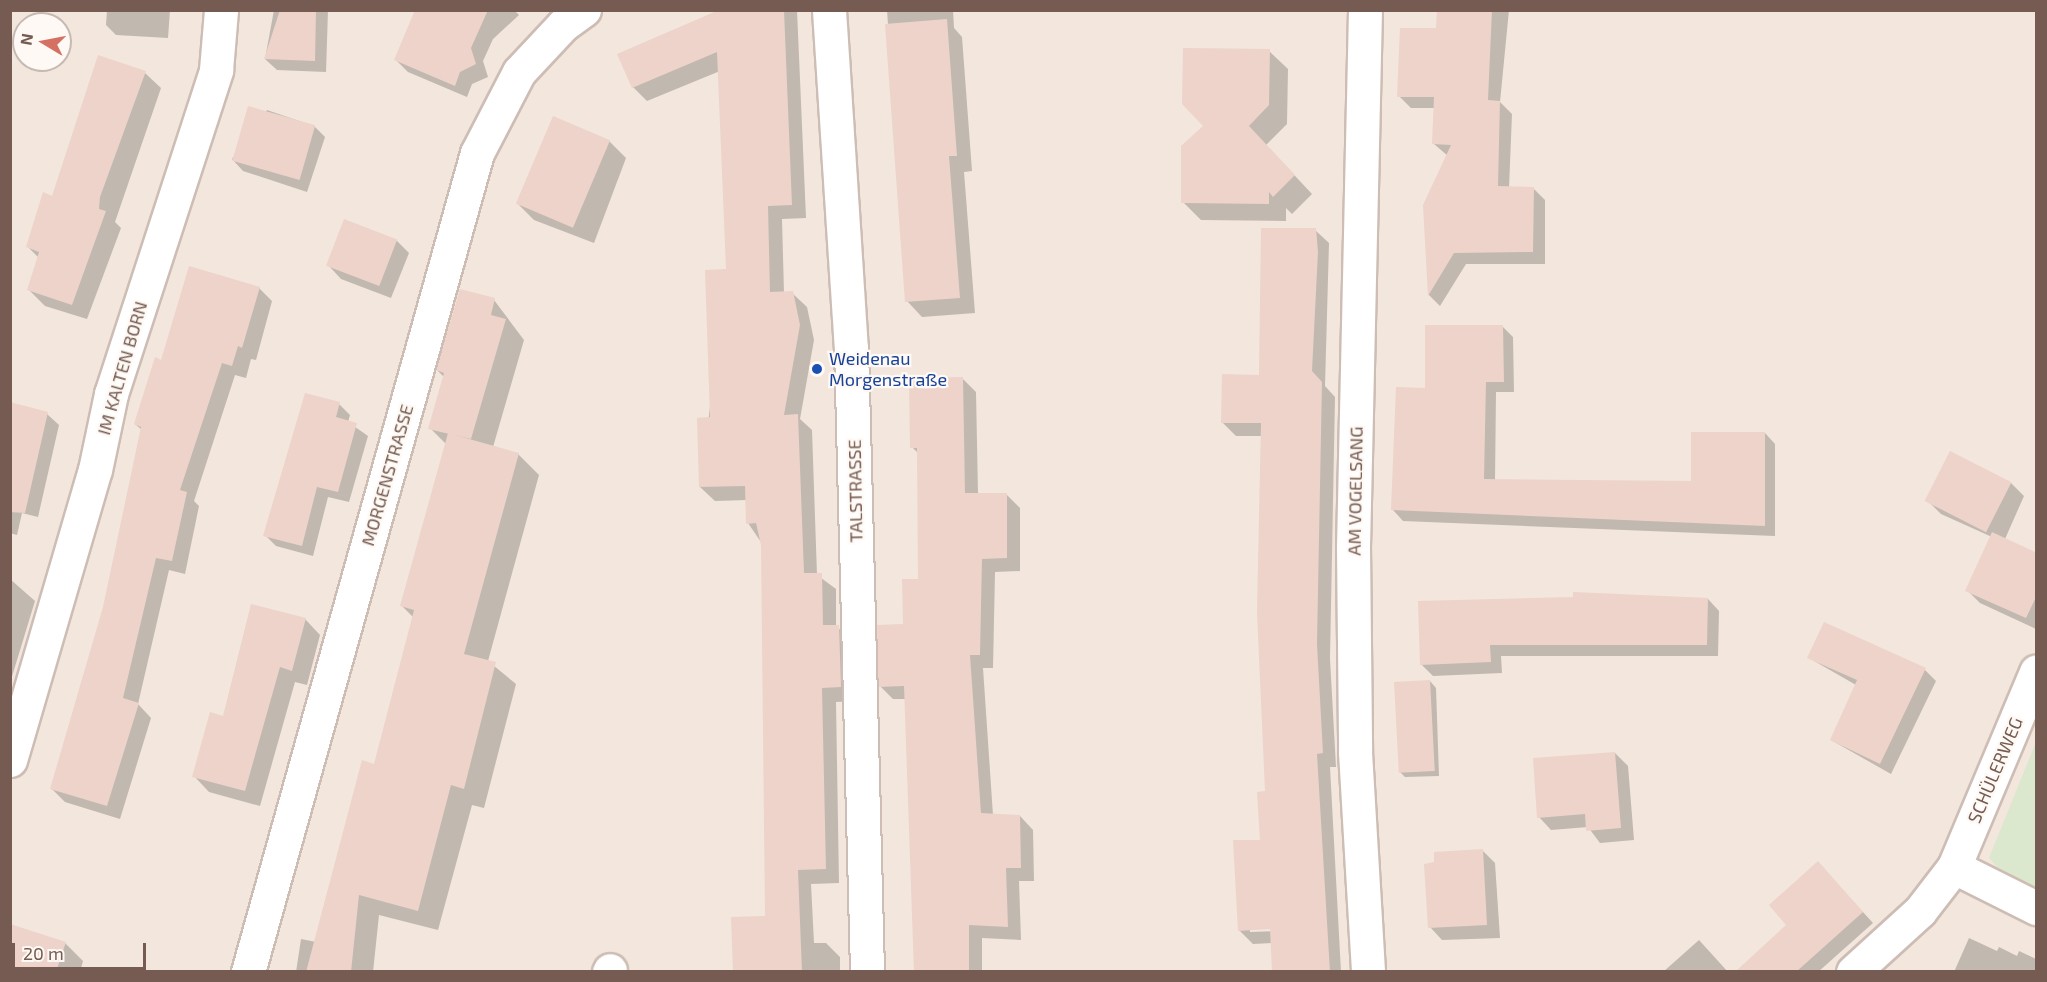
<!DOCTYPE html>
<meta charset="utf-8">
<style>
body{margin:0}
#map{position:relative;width:2047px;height:982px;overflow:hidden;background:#fbf5ee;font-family:"Exo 2",sans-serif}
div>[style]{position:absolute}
.residential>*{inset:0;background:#f2e6dd}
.green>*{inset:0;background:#dbe8cd}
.shadow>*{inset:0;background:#0003}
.building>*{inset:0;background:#edd3c9;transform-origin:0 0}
.roads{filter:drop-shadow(2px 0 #cdbdb4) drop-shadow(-2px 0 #cdbdb4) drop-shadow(0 2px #cdbdb4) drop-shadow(0 -2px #cdbdb4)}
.minor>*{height:33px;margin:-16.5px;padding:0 16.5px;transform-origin:16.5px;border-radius:16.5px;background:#fff}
.dots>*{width:16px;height:16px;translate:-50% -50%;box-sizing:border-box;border:3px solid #fef9f4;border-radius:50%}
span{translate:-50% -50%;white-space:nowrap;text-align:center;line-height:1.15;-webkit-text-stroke:4.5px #fef9f4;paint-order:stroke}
.transit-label{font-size:18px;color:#164399}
.left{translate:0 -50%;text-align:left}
.street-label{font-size:18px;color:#755b52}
.frame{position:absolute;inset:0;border:12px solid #755b52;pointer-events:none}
.north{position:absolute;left:12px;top:12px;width:60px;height:60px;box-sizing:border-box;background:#fef9f4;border:2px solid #c7bab3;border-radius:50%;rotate:280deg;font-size:16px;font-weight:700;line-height:24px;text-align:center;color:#755b52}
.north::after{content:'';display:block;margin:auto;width:21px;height:27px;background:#d57163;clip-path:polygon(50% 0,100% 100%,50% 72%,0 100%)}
.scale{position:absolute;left:12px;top:943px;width:134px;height:27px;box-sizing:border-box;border:3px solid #755b52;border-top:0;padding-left:8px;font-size:18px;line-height:21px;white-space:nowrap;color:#755b52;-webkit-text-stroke:4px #fef9f4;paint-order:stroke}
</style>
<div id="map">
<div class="residential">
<div style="clip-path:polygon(evenodd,11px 11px,2036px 11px,2036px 971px,11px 971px,11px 11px,24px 24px,60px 24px,60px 60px,24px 60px,24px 24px)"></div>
</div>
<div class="green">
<div style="clip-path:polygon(2036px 742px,2036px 888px,2002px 872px,1989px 858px)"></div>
</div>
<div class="shadow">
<div style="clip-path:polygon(107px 10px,170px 10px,168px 38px,116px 35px,106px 25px)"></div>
<div style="clip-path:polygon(274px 10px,328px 10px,326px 72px,277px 70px,265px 59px)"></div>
<div style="clip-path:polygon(450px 10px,514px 10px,519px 15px,493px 39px,483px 61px,488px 77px,472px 84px,467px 97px,408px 72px,396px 60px)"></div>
<div style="clip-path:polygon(718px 10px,797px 10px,806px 218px,782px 219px,784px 293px,792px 293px,807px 307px,814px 340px,800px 419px,812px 430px,817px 575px,836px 589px,836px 626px,853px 641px,855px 701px,836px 702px,839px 883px,811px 884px,814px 943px,826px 943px,840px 957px,840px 972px,734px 972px,766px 917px,763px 545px,748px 523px,747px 500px,715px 501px,700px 487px,727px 271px,720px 71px,647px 101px,633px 87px)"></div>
<div style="clip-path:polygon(887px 10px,953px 10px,954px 28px,962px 37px,972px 171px,964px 172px,975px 313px,922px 317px,907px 301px)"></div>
<div style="clip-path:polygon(1438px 10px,1509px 10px,1500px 102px,1512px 114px,1509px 188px,1533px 188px,1545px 200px,1545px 264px,1466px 264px,1440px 306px,1429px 295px,1425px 205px,1448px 156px,1434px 144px,1435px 108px,1411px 108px,1399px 96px,1438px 29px)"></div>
<div style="clip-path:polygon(1269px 51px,1288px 69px,1287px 124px,1266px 145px,1312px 194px,1292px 214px,1286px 208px,1286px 221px,1201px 220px,1183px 202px,1205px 126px)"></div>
<div style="clip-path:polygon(145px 73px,161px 88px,115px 222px,121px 228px,87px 319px,45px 306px,29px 290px,39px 258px,28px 247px,53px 197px)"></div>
<div style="clip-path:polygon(267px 110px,314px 126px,325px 137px,307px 192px,243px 171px,232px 159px)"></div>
<div style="clip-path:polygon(609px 141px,626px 158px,594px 243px,534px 220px,517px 203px)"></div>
<div style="clip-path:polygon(evenodd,1315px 230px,1329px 243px,1325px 386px,1335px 397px,1330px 659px,1336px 767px,1330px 767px,1341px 972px,1273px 972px,1272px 943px,1253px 944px,1239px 930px,1261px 841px,1267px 792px,1262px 436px,1236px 436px,1222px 422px,1260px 376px,1315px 230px,1277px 928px,1277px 931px,1250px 932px,1250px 929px,1277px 928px)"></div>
<div style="clip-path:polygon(396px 240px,409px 253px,391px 298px,341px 279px,329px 266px)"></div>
<div style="clip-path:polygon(259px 288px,272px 301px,256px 360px,251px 359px,246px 378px,235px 375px,194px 501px,199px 506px,185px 574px,169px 570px,138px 704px,151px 718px,120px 819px,65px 802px,51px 788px,105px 607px,142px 430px,135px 424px,162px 361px)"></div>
<div style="clip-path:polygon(494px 300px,524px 340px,493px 447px,518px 454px,539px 475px,488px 661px,516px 684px,484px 808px,472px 805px,438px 930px,379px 915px,373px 972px,296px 972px,301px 939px,316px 942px,375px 765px,414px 618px,402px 606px,446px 444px,430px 428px,444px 377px,437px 370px)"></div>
<div style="clip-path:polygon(1503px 327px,1513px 337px,1514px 392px,1496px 392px,1495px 481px,1692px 483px,1765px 433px,1775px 444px,1775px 536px,1403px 521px,1393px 510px,1427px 390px)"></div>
<div style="clip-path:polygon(962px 378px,976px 392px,978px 494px,1006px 494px,1020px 508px,1020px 571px,995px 572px,993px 668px,983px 668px,993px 815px,1020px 816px,1033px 830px,1034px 881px,1019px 881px,1021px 940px,982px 938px,982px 972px,916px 972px,906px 699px,893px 699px,880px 686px,920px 581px,919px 454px,912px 447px)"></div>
<div style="clip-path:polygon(10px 403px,47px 414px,59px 425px,38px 517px,22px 513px,17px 535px,10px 533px)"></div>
<div style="clip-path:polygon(339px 404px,350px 415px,348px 422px,368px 436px,349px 502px,328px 497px,313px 556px,276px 546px,265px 535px)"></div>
<div style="clip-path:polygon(2011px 483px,2024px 496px,2005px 539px,2036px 554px,2036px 629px,1980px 603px,1967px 590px,1992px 537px,1941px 514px,1928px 501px)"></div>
<div style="clip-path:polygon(10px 579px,35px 601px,10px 683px)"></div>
<div style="clip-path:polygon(1708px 599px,1719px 611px,1718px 656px,1501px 656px,1502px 673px,1433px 676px,1421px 664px,1420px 603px)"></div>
<div style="clip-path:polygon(305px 619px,320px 635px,307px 685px,295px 682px,260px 806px,209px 792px,194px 776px,224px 717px)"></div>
<div style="clip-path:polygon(1809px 658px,1925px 670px,1936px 681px,1891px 774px,1831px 740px,1856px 685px)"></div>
<div style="clip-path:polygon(1430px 681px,1436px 688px,1439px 776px,1405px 777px,1399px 771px)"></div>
<div style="clip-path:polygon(1615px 753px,1628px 766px,1634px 840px,1600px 843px,1588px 827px,1551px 830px,1539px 817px)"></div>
<div style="clip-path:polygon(1483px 851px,1495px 863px,1500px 938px,1442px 940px,1430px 927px,1436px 864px)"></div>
<div style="clip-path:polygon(1828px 874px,1873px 923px,1818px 972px,1779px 972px,1789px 925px)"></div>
<div style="clip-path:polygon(1969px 938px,1997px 951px,1999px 947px,2017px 956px,2019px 951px,2036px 959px,2036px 972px,1954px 972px)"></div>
<div style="clip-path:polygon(1699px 940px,1728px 972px,1663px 972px)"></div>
<div style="clip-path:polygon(65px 943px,83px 961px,80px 972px,10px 972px)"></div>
</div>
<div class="building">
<div style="clip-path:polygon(280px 10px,316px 10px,315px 61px,264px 59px)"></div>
<div style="clip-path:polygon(415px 10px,488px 10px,471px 48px,476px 64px,460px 72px,455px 86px,394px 60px)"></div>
<div style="clip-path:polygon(719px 10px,784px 10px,792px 205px,768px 206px,770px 292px,793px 291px,800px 325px,784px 415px,798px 414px,804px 573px,822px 573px,823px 625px,839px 625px,841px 687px,822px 688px,826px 869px,798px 870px,802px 972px,733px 972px,731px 917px,765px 916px,761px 545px,756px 523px,746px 524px,745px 486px,699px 487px,697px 418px,710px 417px,705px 270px,726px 269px,717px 52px,632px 88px,617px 54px)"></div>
<div style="clip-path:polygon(1437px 10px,1492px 10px,1488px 100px,1500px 101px,1498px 186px,1534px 187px,1533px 252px,1454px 253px,1428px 296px,1423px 205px,1451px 145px,1432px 144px,1434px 97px,1397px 97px,1400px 28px,1436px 28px)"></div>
<div style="clip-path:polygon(947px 19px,957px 156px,949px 156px,960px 298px,905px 302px,885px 24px)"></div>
<div style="clip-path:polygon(1183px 48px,1270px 49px,1269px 105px,1249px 126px,1295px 175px,1273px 197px,1269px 192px,1269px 204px,1181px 203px,1181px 146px,1203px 126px,1182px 104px)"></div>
<div style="clip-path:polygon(98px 55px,146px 71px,100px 197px,99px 209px,106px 211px,72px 305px,27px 290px,39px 252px,26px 247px,43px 192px,52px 196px)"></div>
<div style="left:248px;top:106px;width:70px;height:57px;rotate:16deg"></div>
<div style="left:553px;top:116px;width:62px;height:95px;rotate:23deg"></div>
<div style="left:344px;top:219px;width:57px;height:50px;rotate:21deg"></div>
<div style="clip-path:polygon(1261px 228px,1316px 228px,1318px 252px,1312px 371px,1322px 382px,1317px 644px,1323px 753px,1317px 754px,1330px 972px,1272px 972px,1270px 929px,1238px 931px,1233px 840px,1260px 840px,1257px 792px,1265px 791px,1257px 612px,1261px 423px,1221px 423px,1222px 374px,1259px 375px)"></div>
<div style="clip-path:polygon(189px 266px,260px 287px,242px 348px,238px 346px,232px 366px,222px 363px,180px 490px,187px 492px,172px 561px,156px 558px,123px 698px,139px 703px,107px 806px,50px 789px,103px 607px,141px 427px,134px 424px,155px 357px,161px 360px)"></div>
<div style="clip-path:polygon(460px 289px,495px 298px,491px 315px,506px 319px,471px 439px,428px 429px,444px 373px,436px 370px)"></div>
<div style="clip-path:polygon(1425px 325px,1503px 325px,1504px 382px,1486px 382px,1484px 479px,1691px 481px,1691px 432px,1765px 432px,1765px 526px,1391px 510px,1396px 387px,1425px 388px)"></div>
<div style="clip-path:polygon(963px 377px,965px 493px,1007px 493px,1007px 558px,982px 559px,980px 655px,970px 655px,981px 813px,1020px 815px,1021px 868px,1006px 868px,1008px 927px,969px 925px,969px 972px,914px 972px,904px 686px,878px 687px,877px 625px,903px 624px,902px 579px,918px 579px,917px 448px,910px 448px,909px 378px)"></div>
<div style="clip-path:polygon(305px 393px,340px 402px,336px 417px,357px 423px,338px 492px,317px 487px,302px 546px,263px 536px)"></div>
<div style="clip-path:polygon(10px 402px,48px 412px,25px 513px,10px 512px)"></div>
<div style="clip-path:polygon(448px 433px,519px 453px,464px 654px,496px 662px,464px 789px,451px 785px,418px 911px,359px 895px,351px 972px,306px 972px,362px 760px,374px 764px,414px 610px,400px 606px)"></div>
<div style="left:1950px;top:451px;width:69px;height:56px;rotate:27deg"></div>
<div style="clip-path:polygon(1992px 532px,2037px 553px,2037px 595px,2026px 618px,1965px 591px)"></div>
<div style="clip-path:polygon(1573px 592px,1708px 598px,1707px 645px,1490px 645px,1491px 662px,1420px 665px,1418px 601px,1573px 597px)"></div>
<div style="clip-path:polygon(251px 604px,306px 618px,292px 671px,280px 667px,245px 791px,192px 777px,210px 712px,223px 716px)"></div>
<div style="clip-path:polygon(1824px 622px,1926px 668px,1880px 764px,1830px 740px,1857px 680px,1807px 658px)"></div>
<div style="left:1430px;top:680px;width:91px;height:36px;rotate:87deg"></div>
<div style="clip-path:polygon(1615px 752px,1621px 828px,1586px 831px,1585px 814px,1537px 818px,1533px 758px)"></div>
<div style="clip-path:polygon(1483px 849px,1487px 925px,1428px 928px,1424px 864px,1434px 862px,1434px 852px)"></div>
<div style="clip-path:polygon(1818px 861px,1863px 912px,1796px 972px,1735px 972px,1786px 925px,1769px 905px)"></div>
<div style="clip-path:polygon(10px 924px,66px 942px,56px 972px,10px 972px)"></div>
</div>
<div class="roads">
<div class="minor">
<div style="left:829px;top:10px;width:339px;rotate:86.3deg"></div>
<div style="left:851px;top:348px;width:624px;rotate:88.53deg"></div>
<div style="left:1365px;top:10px;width:537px;rotate:91.28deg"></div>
<div style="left:1353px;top:547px;width:205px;rotate:89.4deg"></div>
<div style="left:1355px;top:752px;width:220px;rotate:86.6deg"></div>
<div style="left:10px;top:760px;width:302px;rotate:-73.7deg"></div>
<div style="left:95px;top:470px;width:78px;rotate:-78.1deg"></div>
<div style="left:111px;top:394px;width:341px;rotate:-72deg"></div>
<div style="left:216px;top:70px;width:60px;rotate:-85.2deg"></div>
<div style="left:1954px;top:867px;width:92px;rotate:26.6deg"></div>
<div style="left:248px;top:972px;width:850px;rotate:-74.38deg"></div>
<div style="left:477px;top:153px;width:91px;rotate:-62.6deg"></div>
<div style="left:519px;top:72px;width:64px;rotate:-46.9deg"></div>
<div style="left:563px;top:25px;width:26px;rotate:-36deg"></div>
<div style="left:609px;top:972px;width:2px;rotate:-63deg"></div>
<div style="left:1853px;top:972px;width:91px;rotate:-42.3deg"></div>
<div style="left:1920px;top:911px;width:56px;rotate:-52.3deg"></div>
<div style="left:1954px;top:867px;width:212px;rotate:-67.2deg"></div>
</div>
</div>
<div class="dots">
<div style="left:817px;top:369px;background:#1a4fb4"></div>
</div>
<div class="transit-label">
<span class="left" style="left:829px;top:369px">Weidenau<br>Morgenstraße</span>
</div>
<div class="street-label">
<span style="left:122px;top:368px;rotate:-74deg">IM KALTEN BORN</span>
<span style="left:387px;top:475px;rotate:-74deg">MORGENSTRASSE</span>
<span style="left:855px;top:491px;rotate:-91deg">TALSTRASSE</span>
<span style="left:1355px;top:491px;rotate:-89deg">AM VOGELSANG</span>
<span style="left:1995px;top:770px;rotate:-67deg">SCHÜLERWEG</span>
</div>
<div class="frame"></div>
<div class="north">N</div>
<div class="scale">20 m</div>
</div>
